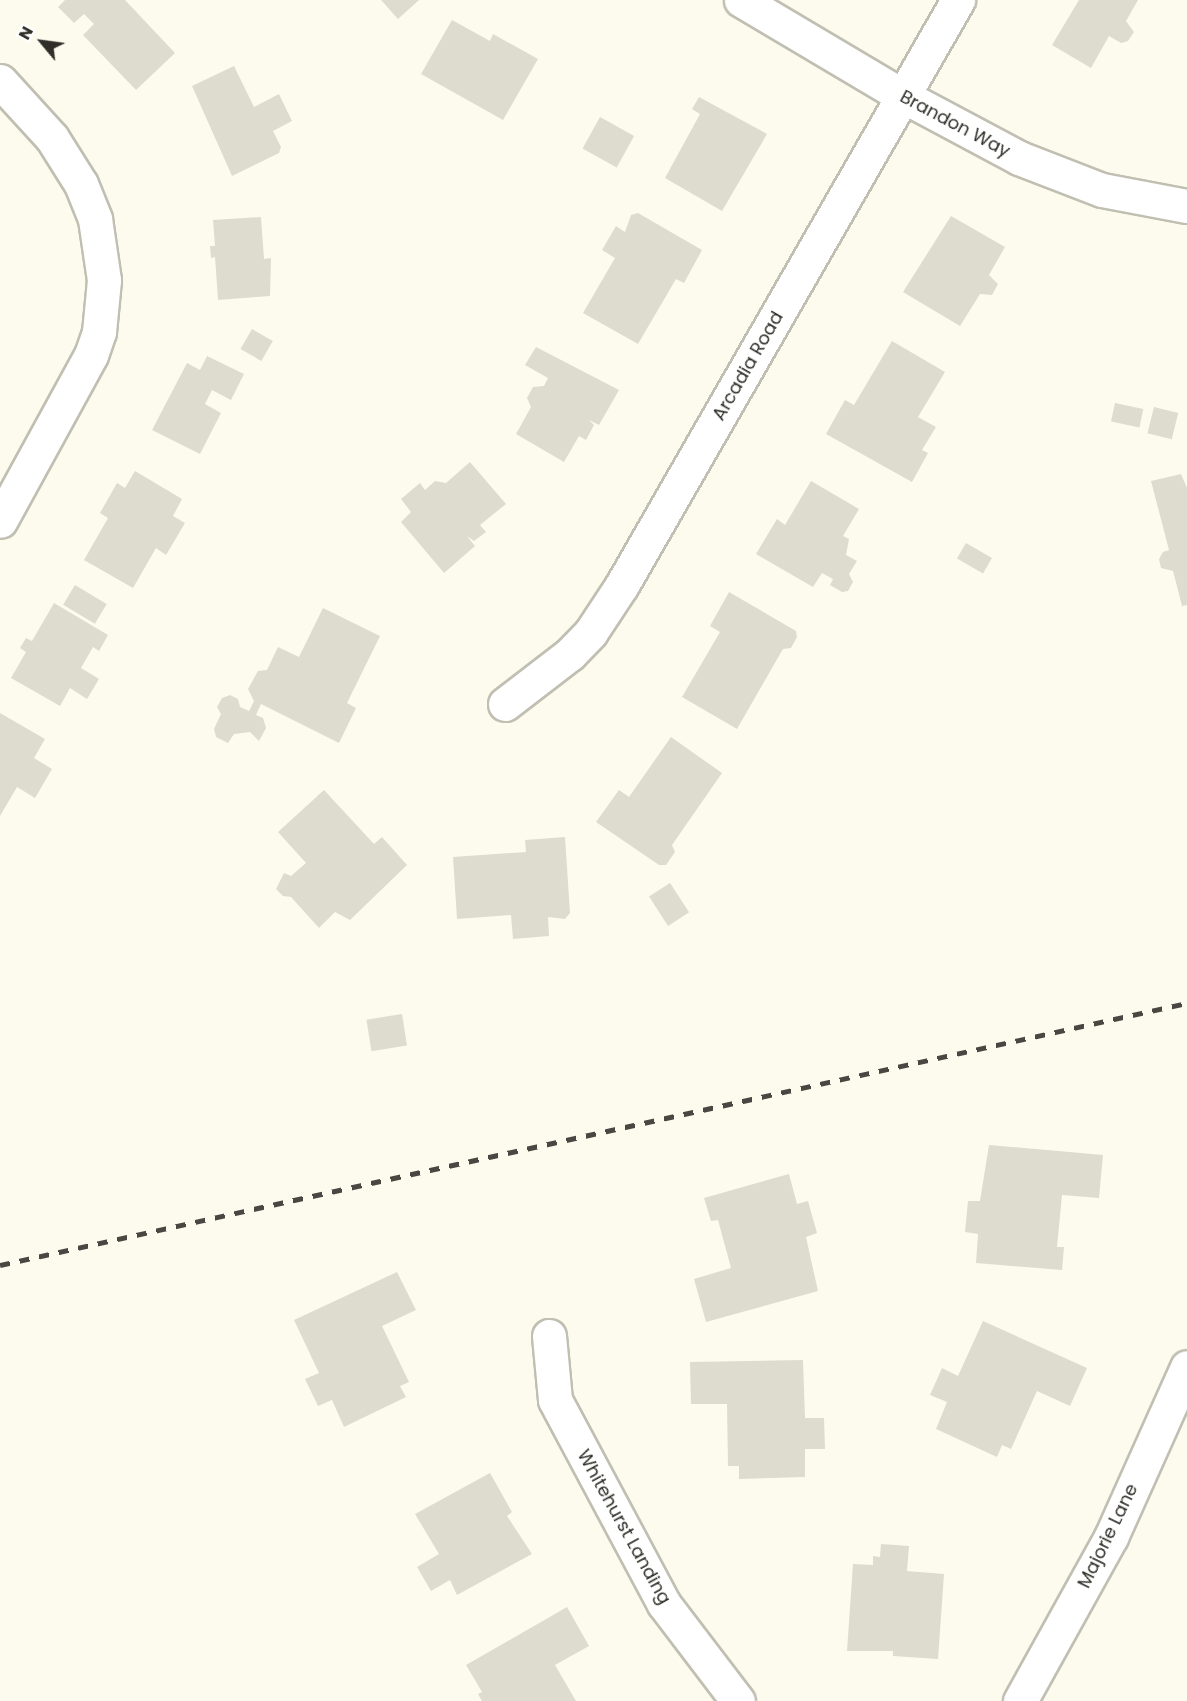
<!DOCTYPE html>
<style>
body{margin:0}
#map{position:relative;width:1187px;height:1701px;overflow:hidden;background:#fdfbee;font-family:Poppins,sans-serif}
div>[style]{position:absolute}
.building>*{inset:0;background:#dddccf;transform-origin:0 0}
.roads{filter:drop-shadow(2px 0 #c0bfb2) drop-shadow(-2px 0 #c0bfb2) drop-shadow(0 2px #c0bfb2) drop-shadow(0 -2px #c0bfb2)}
.minor>*{height:33px;margin:-16.5px;padding:0 16.5px;transform-origin:16.5px;border-radius:16.5px;background:#fff}
.rail>*{height:4.5px;margin-top:-2.25px;transform-origin:0;background:repeating-linear-gradient(90deg,#484741 0 10px,transparent 0 20px)}
span{translate:-50% -50%;white-space:nowrap;text-align:center;line-height:1.15;-webkit-text-stroke:4.5px #fff;paint-order:stroke}
.street-label{font-size:18px;color:#2f2e29}
.north{position:absolute;left:12px;top:12px;width:60px;height:60px;-webkit-text-stroke:4px #fff;paint-order:stroke;rotate:299deg;font-size:16px;font-weight:700;line-height:24px;text-align:center;color:#2f2e29}
.north::after{content:'';display:block;margin:auto;width:21px;height:27px;background:#2f2e29;clip-path:polygon(50% 0,100% 100%,50% 72%,0 100%)}
</style>
<div id="map">
<div class="building">
<div style="clip-path:polygon(65px 0,125px 0,175px 53px,136px 90px,83px 35px,94px 24px,84px 14px,74px 23px,58px 7px)"></div>
<div style="clip-path:polygon(381px 0,419px 0,398px 19px)"></div>
<div style="clip-path:polygon(1079px 0,1138px 0,1126px 21px,1134px 32px,1128px 41px,1121px 43px,1109px 36px,1091px 68px,1052px 45px)"></div>
<div style="clip-path:polygon(452px 20px,490px 41px,493px 34px,538px 59px,503px 120px,421px 74px)"></div>
<div style="clip-path:polygon(234px 66px,254px 107px,279px 94px,292px 121px,273px 131px,281px 147px,279px 153px,232px 176px,192px 86px)"></div>
<div style="clip-path:polygon(699px 97px,767px 134px,722px 211px,665px 178px,700px 114px,692px 109px)"></div>
<div style="left:600px;top:117px;width:39px;height:36px;rotate:29deg"></div>
<div style="clip-path:polygon(638px 213px,702px 250px,684px 283px,676px 279px,638px 344px,583px 313px,615px 258px,602px 250px,616px 226px,625px 232px,631px 215px)"></div>
<div style="clip-path:polygon(951px 216px,1005px 247px,989px 275px,998px 284px,992px 295px,980px 294px,960px 326px,903px 292px)"></div>
<div style="clip-path:polygon(261px 217px,264px 259px,271px 258px,270px 296px,218px 300px,215px 257px,211px 258px,210px 246px,215px 246px,213px 220px)"></div>
<div style="left:252px;top:329px;width:24px;height:23px;rotate:30deg"></div>
<div style="clip-path:polygon(892px 341px,945px 372px,918px 417px,936px 427px,922px 450px,928px 453px,912px 482px,826px 434px,845px 400px,854px 405px)"></div>
<div style="clip-path:polygon(536px 347px,619px 390px,599px 425px,589px 420px,594px 425px,586px 440px,579px 436px,564px 462px,516px 434px,531px 407px,527px 398px,533px 387px,544px 386px,548px 378px,525px 365px)"></div>
<div style="clip-path:polygon(207px 356px,244px 374px,231px 400px,212px 390px,205px 404px,221px 413px,200px 454px,152px 430px,187px 363px,200px 370px)"></div>
<div style="left:1115px;top:403px;width:29px;height:19px;rotate:12deg"></div>
<div style="left:1154px;top:407px;width:25px;height:27px;rotate:14deg"></div>
<div style="clip-path:polygon(470px 462px,506px 504px,480px 525px,486px 532px,474px 541px,467px 536px,475px 546px,444px 573px,401px 522px,411px 512px,401px 499px,420px 483px,425px 490px,435px 481px,446px 483px)"></div>
<div style="clip-path:polygon(135px 471px,182px 499px,173px 516px,185px 523px,166px 555px,156px 548px,133px 588px,84px 560px,108px 518px,100px 513px,117px 483px,125px 488px)"></div>
<div style="clip-path:polygon(1181px 474px,1187px 488px,1187px 605px,1182px 606px,1173px 571px,1161px 568px,1159px 559px,1163px 552px,1169px 550px,1151px 481px)"></div>
<div style="clip-path:polygon(811px 481px,859px 509px,843px 536px,849px 539px,846px 555px,857px 561px,849px 574px,853px 582px,848px 591px,842px 592px,830px 585px,833px 579px,822px 573px,813px 587px,756px 554px,777px 519px,785px 525px)"></div>
<div style="left:966px;top:543px;width:30px;height:18px;rotate:30deg"></div>
<div style="left:75px;top:585px;width:37px;height:23px;rotate:31deg"></div>
<div style="clip-path:polygon(729px 592px,796px 631px,797px 637px,791px 648px,783px 649px,737px 729px,682px 697px,720px 632px,710px 626px)"></div>
<div style="clip-path:polygon(54px 603px,108px 635px,99px 651px,93px 647px,81px 668px,99px 679px,87px 699px,70px 688px,60px 706px,11px 678px,26px 652px,20px 648px,26px 638px,32px 641px)"></div>
<div style="clip-path:polygon(323px 608px,380px 636px,347px 703px,356px 708px,339px 743px,261px 704px,256px 715px,263px 718px,266px 728px,259px 741px,250px 732px,234px 734px,228px 743px,216px 737px,214px 729px,221px 714px,217px 707px,222px 698px,230px 695px,238px 699px,240px 707px,249px 711px,254px 701px,248px 689px,258px 671px,267px 670px,278px 647px,299px 657px)"></div>
<div style="clip-path:polygon(0 713px,45px 739px,34px 758px,52px 769px,35px 798px,17px 787px,0 816px)"></div>
<div style="clip-path:polygon(671px 737px,722px 773px,672px 845px,675px 852px,666px 865px,659px 865px,596px 822px,619px 790px,629px 797px)"></div>
<div style="clip-path:polygon(324px 790px,374px 844px,382px 837px,407px 865px,350px 920px,335px 912px,319px 928px,291px 897px,283px 896px,276px 889px,284px 873px,291px 876px,306px 863px,278px 832px)"></div>
<div style="clip-path:polygon(565px 837px,570px 913px,565px 919px,548px 917px,549px 936px,513px 939px,511px 915px,457px 919px,453px 857px,526px 852px,525px 840px)"></div>
<div style="left:670px;top:883px;width:35px;height:25px;rotate:57deg"></div>
<div style="left:402px;top:1014px;width:32px;height:36px;rotate:81deg"></div>
<div style="clip-path:polygon(989px 1145px,1103px 1155px,1099px 1198px,1062px 1195px,1057px 1247px,1064px 1247px,1062px 1270px,976px 1263px,978px 1234px,965px 1232px,968px 1201px,980px 1201px)"></div>
<div style="clip-path:polygon(789px 1174px,797px 1204px,808px 1201px,817px 1233px,806px 1237px,818px 1291px,706px 1322px,694px 1279px,731px 1268px,718px 1220px,711px 1221px,704px 1198px)"></div>
<div style="clip-path:polygon(397px 1272px,416px 1310px,382px 1326px,409px 1382px,400px 1386px,406px 1397px,344px 1427px,332px 1400px,318px 1406px,305px 1379px,319px 1373px,294px 1320px)"></div>
<div style="clip-path:polygon(983px 1321px,1087px 1368px,1070px 1406px,1037px 1391px,1011px 1449px,1002px 1445px,997px 1457px,936px 1429px,947px 1402px,930px 1395px,942px 1368px,958px 1376px)"></div>
<div style="clip-path:polygon(803px 1360px,805px 1418px,824px 1418px,825px 1449px,805px 1449px,805px 1477px,739px 1479px,739px 1466px,728px 1466px,727px 1404px,691px 1404px,690px 1362px)"></div>
<div style="clip-path:polygon(490px 1473px,512px 1512px,507px 1516px,532px 1554px,457px 1595px,450px 1580px,431px 1591px,417px 1567px,439px 1554px,415px 1514px)"></div>
<div style="clip-path:polygon(881px 1544px,909px 1546px,907px 1571px,944px 1574px,938px 1659px,893px 1656px,893px 1651px,847px 1651px,853px 1564px,873px 1565px,873px 1556px,880px 1557px)"></div>
<div style="clip-path:polygon(567px 1607px,589px 1646px,555px 1665px,576px 1701px,482px 1701px,478px 1694px,482px 1692px,466px 1665px)"></div>
</div>
<div class="roads">
<div class="minor">
<div style="left:741px;top:0;width:188px;rotate:30.7deg"></div>
<div style="left:903px;top:96px;width:132px;rotate:28.1deg"></div>
<div style="left:1019px;top:158px;width:89px;rotate:21.1deg"></div>
<div style="left:1102px;top:190px;width:86px;rotate:10.7deg"></div>
<div style="left:0;top:81px;width:77px;rotate:47.6deg"></div>
<div style="left:52px;top:138px;width:54px;rotate:57.8deg"></div>
<div style="left:81px;top:184px;width:38px;rotate:68deg"></div>
<div style="left:95px;top:219px;width:62px;rotate:81.6deg"></div>
<div style="left:104px;top:280px;width:52px;rotate:95.5deg"></div>
<div style="left:99px;top:332px;width:24px;rotate:109deg"></div>
<div style="left:91px;top:355px;width:189px;rotate:118.7deg"></div>
<div style="left:505px;top:704px;width:82px;rotate:-37.6deg"></div>
<div style="left:570px;top:654px;width:30px;rotate:-46deg"></div>
<div style="left:591px;top:632px;width:56px;rotate:-56.6deg"></div>
<div style="left:622px;top:585px;width:675px;rotate:-60.13deg"></div>
<div style="left:549px;top:1336px;width:64px;rotate:84.6deg"></div>
<div style="left:555px;top:1400px;width:231px;rotate:61.9deg"></div>
<div style="left:664px;top:1604px;width:122px;rotate:52.7deg"></div>
<div style="left:1020px;top:1701px;width:188px;rotate:-61deg"></div>
<div style="left:1111px;top:1537px;width:186px;rotate:-65.9deg"></div>
</div>
</div>
<div class="rail">
<div style="left:0;top:1265px;width:1216px;rotate:-12.45deg"></div>
</div>
<div class="street-label">
<span style="left:955px;top:124px;rotate:28deg">Brandon Way</span>
<span style="left:748px;top:366px;rotate:-60deg">Arcadia Road</span>
<span style="left:624px;top:1527px;rotate:61deg">Whitehurst Landing</span>
<span style="left:1108px;top:1536px;rotate:-64deg">Majorie Lane</span>
</div>
<div class="north">N</div>
</div>
